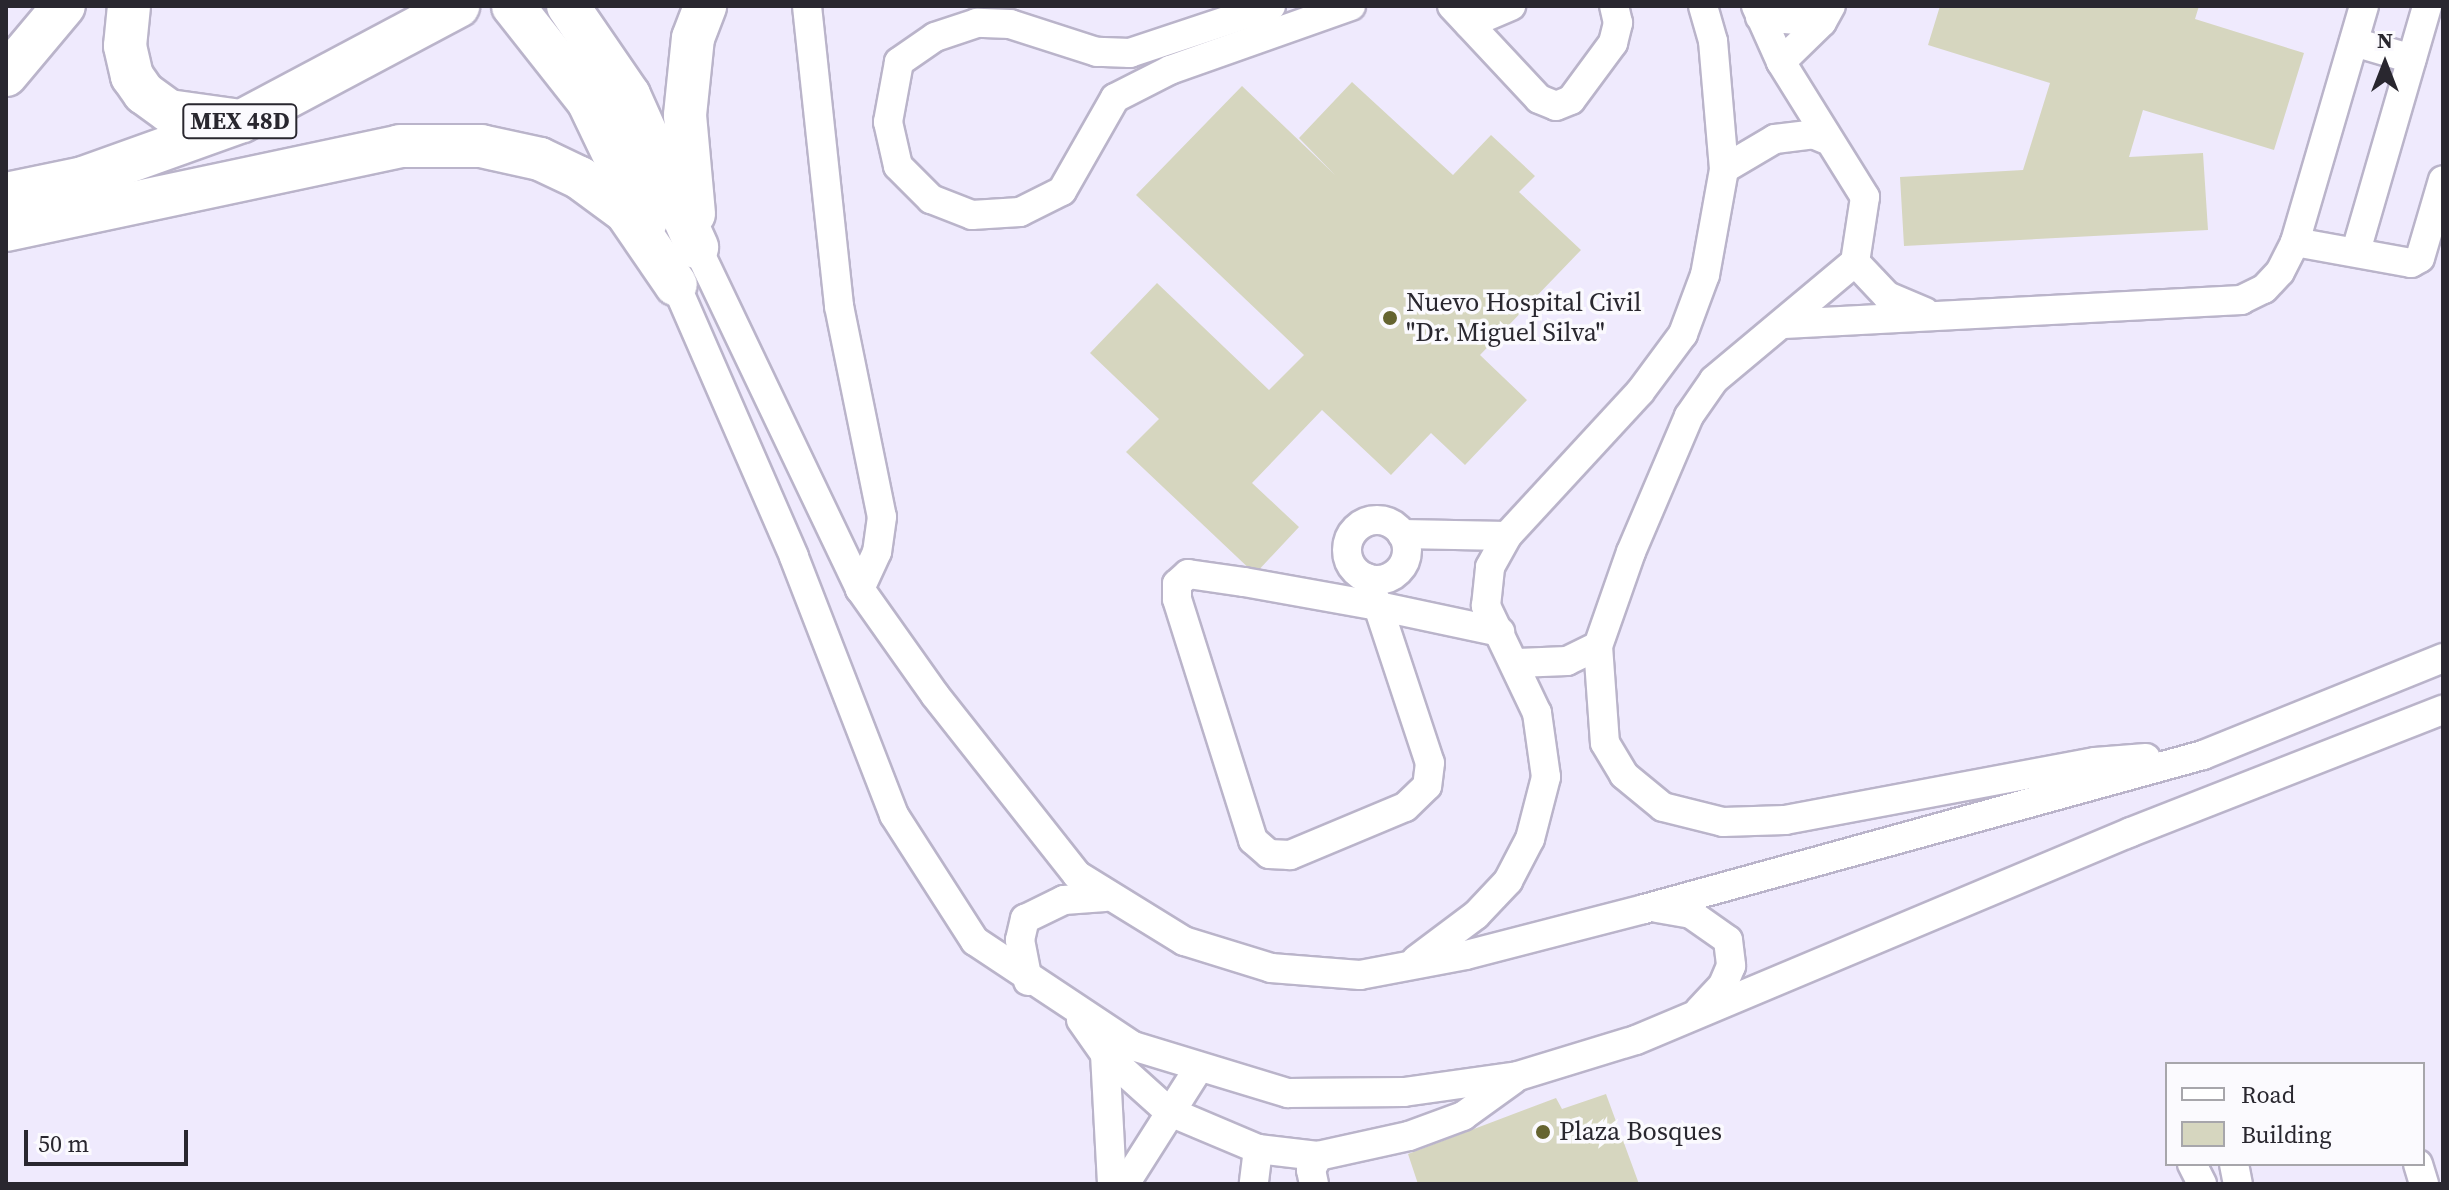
<!DOCTYPE html>
<style>
body{margin:0}
#map{position:relative;width:2449px;height:1190px;overflow:hidden;background:#efeafd;font-family:"Source Serif 4",serif}
div>[style]{position:absolute}
.building>*{inset:0;background:#d6d6bf}
.roads{filter:drop-shadow(2px 0 #bab4ca) drop-shadow(-2px 0 #bab4ca) drop-shadow(0 2px #bab4ca) drop-shadow(0 -2px #bab4ca)}
.minor>*{height:28px;margin:-14px;padding:0 14px;transform-origin:14px;border-radius:14px;background:#fff}
.minor>.ring{margin:-14px;padding:0;box-sizing:content-box;background:none;border:28px solid #fff;border-radius:50%}
.highway>*{height:42px;margin:-21px;padding:0 21px;transform-origin:21px;border-radius:21px;background:#fff}
.dots>*{width:22px;height:22px;translate:-50% -50%;box-sizing:border-box;border:4px solid #fbfafe;border-radius:50%}
span{translate:-50% -50%;white-space:nowrap;text-align:center;line-height:1.15;-webkit-text-stroke:7px #fbfafe;paint-order:stroke}
.shield-label span{padding:2px 6px;background:#fbfafe;border:2px solid;border-radius:6px;-webkit-text-stroke-width:0}
.shield-label{font-size:24px;color:#29272f;font-weight:700}
.poi-label{font-size:26px;color:#29272f}
.left{translate:0 -50%;text-align:left}
.frame{position:absolute;inset:0;border:8px solid #29272f;pointer-events:none}
.legend{position:absolute;left:2165px;top:1062px;width:260px;height:104px;box-sizing:border-box;background:#fbfafe;border:2px solid #a7a6ab;margin:0;padding:10px 14px;list-style:none;font-size:24px;color:#29272f}
.legend li{display:flex;align-items:center;gap:16px;height:40px}
.legend b{width:40px;border:2px solid #a7a6ab}
.north{position:absolute;left:2345px;top:24px;width:80px;height:80px;-webkit-text-stroke:6px #fbfafe;paint-order:stroke;rotate:0deg;font-size:22px;font-weight:700;line-height:32px;text-align:center;color:#29272f}
.north::after{content:'';display:block;margin:auto;width:28px;height:36px;background:#29272f;clip-path:polygon(50% 0,100% 100%,50% 72%,0 100%)}
.scale{position:absolute;left:24px;top:1130px;width:164px;height:36px;box-sizing:border-box;border:4px solid #29272f;border-top:0;padding-left:10px;font-size:24px;line-height:28px;white-space:nowrap;color:#29272f;-webkit-text-stroke:6px #fbfafe;paint-order:stroke}
</style>
<div id="map">
<div class="building">
<div style="clip-path:polygon(1940px 6px,2199px 6px,2195px 19px,2304px 53px,2274px 150px,2143px 110px,2129px 157px,2203px 153px,2208px 230px,1904px 246px,1900px 177px,2023px 170px,2050px 83px,1928px 45px)"></div>
<div style="clip-path:polygon(1352px 82px,1453px 175px,1491px 135px,1535px 176px,1519px 192px,1581px 250px,1480px 355px,1527px 400px,1465px 465px,1431px 433px,1391px 475px,1322px 410px,1252px 483px,1299px 527px,1255px 574px,1126px 452px,1159px 419px,1090px 353px,1157px 283px,1269px 390px,1304px 355px,1136px 195px,1242px 86px,1335px 175px,1299px 138px)"></div>
<div style="clip-path:polygon(1606px 1094px,1639px 1184px,1418px 1184px,1408px 1154px,1556px 1098px,1562px 1109px)"></div>
</div>
<div class="roads">
<div class="minor">
<div style="left:807px;top:6px;width:302px;rotate:83.9deg"></div>
<div style="left:839px;top:306px;width:215px;rotate:78.5deg"></div>
<div style="left:882px;top:517px;width:35px;rotate:98deg"></div>
<div style="left:877px;top:552px;width:41px;rotate:114.7deg"></div>
<div style="left:1271px;top:6px;width:149px;rotate:161.6deg"></div>
<div style="left:1130px;top:53px;width:33px;rotate:-178deg"></div>
<div style="left:1097px;top:52px;width:91px;rotate:-162.2deg"></div>
<div style="left:1010px;top:24px;width:33px;rotate:-178deg"></div>
<div style="left:977px;top:23px;width:44px;rotate:161.6deg"></div>
<div style="left:935px;top:37px;width:44px;rotate:145.2deg"></div>
<div style="left:899px;top:62px;width:61px;rotate:100.4deg"></div>
<div style="left:888px;top:122px;width:45px;rotate:77.2deg"></div>
<div style="left:898px;top:166px;width:47px;rotate:45deg"></div>
<div style="left:931px;top:199px;width:44px;rotate:21.3deg"></div>
<div style="left:972px;top:215px;width:48px;rotate:-3.6deg"></div>
<div style="left:1020px;top:212px;width:47px;rotate:-26.6deg"></div>
<div style="left:1062px;top:191px;width:107px;rotate:-60.3deg"></div>
<div style="left:1115px;top:98px;width:62px;rotate:-27deg"></div>
<div style="left:1170px;top:70px;width:192px;rotate:-19.5deg"></div>
<div style="left:1452px;top:6px;width:127px;rotate:46.9deg"></div>
<div style="left:1539px;top:99px;width:18px;rotate:22deg"></div>
<div style="left:1556px;top:106px;width:16px;rotate:-22deg"></div>
<div style="left:1571px;top:100px;width:71px;rotate:-53.6deg"></div>
<div style="left:1613px;top:43px;width:21px;rotate:-76deg"></div>
<div style="left:1618px;top:23px;width:17px;rotate:-103deg"></div>
<div style="left:1756px;top:6px;width:61px;rotate:65.9deg"></div>
<div style="left:1781px;top:62px;width:159px;rotate:58.1deg"></div>
<div style="left:1865px;top:197px;width:66px;rotate:98.7deg"></div>
<div style="left:1855px;top:262px;width:184px;rotate:140.1deg"></div>
<div style="left:1714px;top:380px;width:44px;rotate:124.8deg"></div>
<div style="left:1689px;top:416px;width:148px;rotate:113.1deg"></div>
<div style="left:1631px;top:552px;width:100px;rotate:109.3deg"></div>
<div style="left:1598px;top:646px;width:97px;rotate:85.9deg"></div>
<div style="left:1605px;top:743px;width:37px;rotate:59deg"></div>
<div style="left:1624px;top:775px;width:50px;rotate:39.4deg"></div>
<div style="left:1663px;top:807px;width:62px;rotate:14deg"></div>
<div style="left:1723px;top:822px;width:62px;rotate:-1.8deg"></div>
<div style="left:1785px;top:820px;width:315px;rotate:-10.6deg"></div>
<div style="left:2095px;top:762px;width:51px;rotate:-4.5deg"></div>
<div style="left:1760px;top:17px;width:62px;rotate:4.6deg"></div>
<div style="left:1469px;top:24px;width:46px;rotate:-23.2deg"></div>
<div style="left:2354px;top:42px;width:60px;rotate:16.3deg"></div>
<div style="left:1781px;top:62px;width:57px;rotate:-44.3deg"></div>
<div style="left:1822px;top:22px;width:18px;rotate:-61deg"></div>
<div style="left:1724px;top:169px;width:59px;rotate:-30.5deg"></div>
<div style="left:1775px;top:139px;width:38px;rotate:-7deg"></div>
<div style="left:1813px;top:134px;width:13px;rotate:23deg"></div>
<div style="left:2295px;top:242px;width:118px;rotate:10.3deg"></div>
<div style="left:2411px;top:263px;width:10px;rotate:-29deg"></div>
<div style="left:2420px;top:258px;width:81px;rotate:-73.6deg"></div>
<div style="left:697px;top:247px;width:379px;rotate:64.5deg"></div>
<div style="left:860px;top:589px;width:130px;rotate:54.7deg"></div>
<div style="left:935px;top:695px;width:229px;rotate:51.7deg"></div>
<div style="left:1077px;top:875px;width:126px;rotate:31.7deg"></div>
<div style="left:1184px;top:941px;width:91px;rotate:17.2deg"></div>
<div style="left:1271px;top:968px;width:89px;rotate:4.5deg"></div>
<div style="left:1360px;top:975px;width:108px;rotate:-10.7deg"></div>
<div style="left:1466px;top:955px;width:184px;rotate:-14.5deg"></div>
<div style="left:1644px;top:909px;width:580px;rotate:-15.4deg"></div>
<div style="left:2203px;top:755px;width:259px;rotate:-22deg"></div>
<div style="left:2356px;top:251px;width:255px;rotate:-73.8deg"></div>
<div style="left:1855px;top:262px;width:47px;rotate:46.7deg"></div>
<div style="left:1887px;top:296px;width:41px;rotate:22.8deg"></div>
<div style="left:676px;top:285px;width:296px;rotate:66.5deg"></div>
<div style="left:794px;top:557px;width:277px;rotate:68.8deg"></div>
<div style="left:894px;top:815px;width:150px;rotate:57.3deg"></div>
<div style="left:975px;top:941px;width:190px;rotate:33.6deg"></div>
<div style="left:1133px;top:1046px;width:162px;rotate:16.9deg"></div>
<div style="left:1288px;top:1093px;width:116px;rotate:-0.5deg"></div>
<div style="left:1404px;top:1092px;width:115px;rotate:-8deg"></div>
<div style="left:1518px;top:1076px;width:123px;rotate:-17deg"></div>
<div style="left:1636px;top:1040px;width:537px;rotate:-22.79deg"></div>
<div style="left:2131px;top:832px;width:335px;rotate:-21.4deg"></div>
<div style="left:1784px;top:324px;width:458px;rotate:-3deg"></div>
<div style="left:2241px;top:300px;width:25px;rotate:-26deg"></div>
<div style="left:2264px;top:289px;width:23px;rotate:-47deg"></div>
<div style="left:2280px;top:272px;width:34px;rotate:-63deg"></div>
<div style="left:2295px;top:242px;width:246px;rotate:-73.7deg"></div>
<div class="ring" style="left:1347px;top:520px;width:32px;height:32px"></div>
<div style="left:1402px;top:534px;width:105px;rotate:1.1deg"></div>
<div style="left:1367px;top:578px;width:30px;rotate:69deg"></div>
<div style="left:1378px;top:606px;width:165px;rotate:71.7deg"></div>
<div style="left:1430px;top:763px;width:23px;rotate:97deg"></div>
<div style="left:1427px;top:786px;width:30px;rotate:136deg"></div>
<div style="left:1405px;top:807px;width:125px;rotate:157.3deg"></div>
<div style="left:1290px;top:855px;width:21px;rotate:-177deg"></div>
<div style="left:1269px;top:854px;width:21px;rotate:-139deg"></div>
<div style="left:1253px;top:840px;width:253px;rotate:-107.5deg"></div>
<div style="left:1177px;top:599px;width:15px;rotate:-90deg"></div>
<div style="left:1177px;top:584px;width:15px;rotate:-42deg"></div>
<div style="left:1188px;top:574px;width:57px;rotate:8.1deg"></div>
<div style="left:1244px;top:582px;width:136px;rotate:10.2deg"></div>
<div style="left:1378px;top:606px;width:125px;rotate:12deg"></div>
<div style="left:1518px;top:663px;width:49px;rotate:-2.3deg"></div>
<div style="left:1567px;top:661px;width:34px;rotate:-26deg"></div>
<div style="left:1657px;top:908px;width:35px;rotate:10deg"></div>
<div style="left:1691px;top:914px;width:45px;rotate:35.1deg"></div>
<div style="left:1728px;top:940px;width:26px;rotate:83deg"></div>
<div style="left:1731px;top:966px;width:21px;rotate:113deg"></div>
<div style="left:1723px;top:985px;width:35px;rotate:133deg"></div>
<div style="left:1416px;top:960px;width:75px;rotate:-36.9deg"></div>
<div style="left:1476px;top:915px;width:47px;rotate:-46.7deg"></div>
<div style="left:1508px;top:881px;width:47px;rotate:-62.4deg"></div>
<div style="left:1530px;top:839px;width:64px;rotate:-75.5deg"></div>
<div style="left:1546px;top:777px;width:65px;rotate:-98deg"></div>
<div style="left:1537px;top:713px;width:119px;rotate:-115.5deg"></div>
<div style="left:1486px;top:606px;width:39px;rotate:-84deg"></div>
<div style="left:1490px;top:567px;width:35px;rotate:-61deg"></div>
<div style="left:1507px;top:536px;width:196px;rotate:-47.3deg"></div>
<div style="left:1640px;top:392px;width:72px;rotate:-53.4deg"></div>
<div style="left:1683px;top:334px;width:63px;rotate:-69.6deg"></div>
<div style="left:1705px;top:275px;width:108px;rotate:-79.8deg"></div>
<div style="left:1724px;top:169px;width:128px;rotate:-94.9deg"></div>
<div style="left:1713px;top:41px;width:36px;rotate:-106deg"></div>
<div style="left:1028px;top:981px;width:42px;rotate:-101deg"></div>
<div style="left:1020px;top:940px;width:22px;rotate:-77deg"></div>
<div style="left:1025px;top:919px;width:43px;rotate:-26deg"></div>
<div style="left:1064px;top:900px;width:41px;rotate:-4.2deg"></div>
<div style="left:1081px;top:1020px;width:42px;rotate:54.8deg"></div>
<div style="left:1105px;top:1054px;width:85px;rotate:42.1deg"></div>
<div style="left:1168px;top:1111px;width:98px;rotate:22.9deg"></div>
<div style="left:1258px;top:1149px;width:35px;rotate:97deg"></div>
<div style="left:1105px;top:1054px;width:130px;rotate:86.9deg"></div>
<div style="left:1258px;top:1149px;width:60px;rotate:6.7deg"></div>
<div style="left:2192px;top:1164px;width:22px;rotate:63deg"></div>
<div style="left:2234px;top:1164px;width:20px;rotate:79deg"></div>
<div style="left:2418px;top:1164px;width:21px;rotate:73deg"></div>
<div style="left:1125px;top:1184px;width:136px;rotate:-57.6deg"></div>
<div style="left:1314px;top:1184px;width:14px;rotate:-102deg"></div>
<div style="left:1311px;top:1170px;width:16px;rotate:-63deg"></div>
<div style="left:1318px;top:1156px;width:93px;rotate:-12.4deg"></div>
<div style="left:1409px;top:1136px;width:58px;rotate:-20.3deg"></div>
<div style="left:1463px;top:1116px;width:62px;rotate:-35.8deg"></div>
</div>
<div class="highway">
<div style="left:129px;top:6px;width:40px;rotate:95.7deg"></div>
<div style="left:125px;top:46px;width:31px;rotate:77deg"></div>
<div style="left:132px;top:76px;width:21px;rotate:55deg"></div>
<div style="left:144px;top:93px;width:31px;rotate:36deg"></div>
<div style="left:169px;top:111px;width:65px;rotate:8deg"></div>
<div style="left:513px;top:6px;width:121px;rotate:51.7deg"></div>
<div style="left:588px;top:101px;width:134px;rotate:64.4deg"></div>
<div style="left:568px;top:6px;width:108px;rotate:55.6deg"></div>
<div style="left:629px;top:95px;width:167px;rotate:65.9deg"></div>
<div style="left:6px;top:75px;width:90px;rotate:-50deg"></div>
<div style="left:6px;top:194px;width:79px;rotate:-11.7deg"></div>
<div style="left:83px;top:178px;width:169px;rotate:-19.7deg"></div>
<div style="left:242px;top:121px;width:245px;rotate:-28deg"></div>
<div style="left:694px;top:214px;width:99px;rotate:-95.2deg"></div>
<div style="left:685px;top:115px;width:77px;rotate:-84.1deg"></div>
<div style="left:693px;top:38px;width:34px;rotate:-69deg"></div>
<div style="left:6px;top:230px;width:403px;rotate:-12deg"></div>
<div style="left:400px;top:146px;width:81px"></div>
<div style="left:481px;top:146px;width:60px;rotate:12.4deg"></div>
<div style="left:540px;top:159px;width:44px;rotate:25.4deg"></div>
<div style="left:580px;top:178px;width:57px;rotate:36.5deg"></div>
<div style="left:626px;top:212px;width:88px;rotate:55.6deg"></div>
</div>
</div>
<div class="dots">
<div style="left:1390px;top:318px;background:#656430"></div>
<div style="left:1543px;top:1132px;background:#656430"></div>
</div>
<div class="shield-label">
<span style="left:240px;top:121px">MEX 48D</span>
</div>
<div class="poi-label">
<span class="left" style="left:1406px;top:318px">Nuevo Hospital Civil<br>"Dr. Miguel Silva"</span>
<span class="left" style="left:1559px;top:1132px">Plaza Bosques</span>
</div>
<div class="frame"></div>
<ul class="legend">
<li><b style="height:10px;background:#fff"></b>Road</li>
<li><b style="height:22px;background:#d6d6bf"></b>Building</li>
</ul>
<div class="north">N</div>
<div class="scale">50 m</div>
</div>
